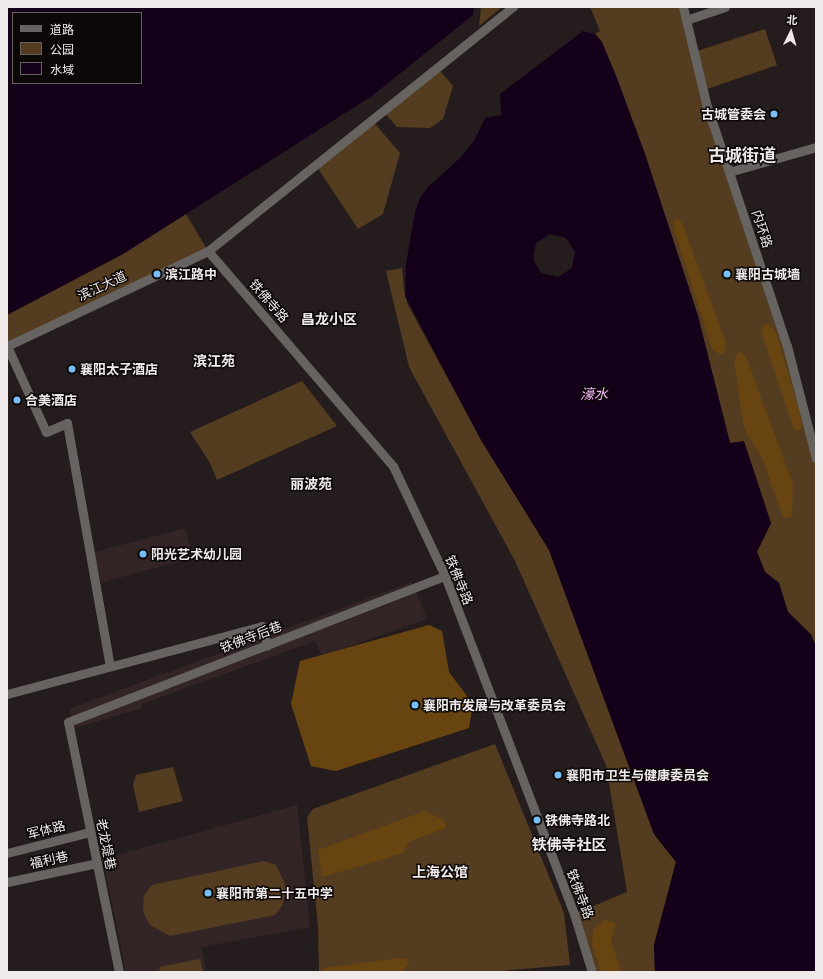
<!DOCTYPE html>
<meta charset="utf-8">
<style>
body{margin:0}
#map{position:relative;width:823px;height:979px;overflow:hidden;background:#251d1d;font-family:Cabin,"Noto Sans SC",sans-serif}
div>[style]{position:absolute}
.built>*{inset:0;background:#332525;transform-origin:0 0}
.green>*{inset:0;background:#533c1f}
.forest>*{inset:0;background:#684510}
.water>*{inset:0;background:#140018}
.minor>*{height:9px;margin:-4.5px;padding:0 4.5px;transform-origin:4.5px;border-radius:4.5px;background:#676361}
.dots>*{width:11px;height:11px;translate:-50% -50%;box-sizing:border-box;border:2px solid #0c0808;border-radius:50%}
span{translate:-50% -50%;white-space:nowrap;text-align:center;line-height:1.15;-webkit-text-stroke:3px #0c0808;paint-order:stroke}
.poi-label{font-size:13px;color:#f0e9e9;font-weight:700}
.right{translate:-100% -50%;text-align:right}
.left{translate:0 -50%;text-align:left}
.street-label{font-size:13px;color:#f0e9e9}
.neighbourhood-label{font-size:14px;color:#f0e9e9;font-weight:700}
.water-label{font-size:14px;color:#f2b4f6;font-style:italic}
.quarter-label{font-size:15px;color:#f0e9e9;font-weight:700}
.district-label{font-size:17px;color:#f0e9e9;font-weight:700}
.frame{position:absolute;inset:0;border:8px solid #f0e9e9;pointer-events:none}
.legend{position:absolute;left:12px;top:12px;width:130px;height:72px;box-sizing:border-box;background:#0c0808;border:1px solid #676262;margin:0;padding:5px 7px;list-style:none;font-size:12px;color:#f0e9e9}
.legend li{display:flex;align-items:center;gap:8px;height:20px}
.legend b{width:20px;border:1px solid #676262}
.north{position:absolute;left:771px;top:12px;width:40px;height:40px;-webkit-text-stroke:3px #0c0808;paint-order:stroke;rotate:5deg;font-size:11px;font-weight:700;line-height:16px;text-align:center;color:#f0e9e9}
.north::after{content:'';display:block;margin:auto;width:14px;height:18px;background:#f0e9e9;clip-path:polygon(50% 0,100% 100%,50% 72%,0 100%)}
</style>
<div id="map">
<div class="built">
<div style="left:185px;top:528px;width:31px;height:95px;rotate:75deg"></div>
<div style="clip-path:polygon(412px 582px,427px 619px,322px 656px,315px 641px,142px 704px,142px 708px,75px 728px,69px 709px)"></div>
<div style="clip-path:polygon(297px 805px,310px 927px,201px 947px,207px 972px,126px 972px,103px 859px)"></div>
</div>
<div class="green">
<div style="clip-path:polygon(481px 7px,502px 7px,479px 26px)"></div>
<div style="clip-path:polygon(590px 7px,683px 7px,694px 52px,765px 29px,777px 65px,704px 90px,787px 346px,816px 458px,816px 646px,811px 634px,788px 612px,779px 583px,765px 572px,757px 551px,771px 523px,730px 443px,698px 316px,645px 154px,602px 42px,595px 34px,600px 31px)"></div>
<div style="clip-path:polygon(437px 67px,453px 86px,443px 119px,430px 128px,397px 127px,382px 110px)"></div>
<div style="clip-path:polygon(371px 119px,400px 153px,383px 214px,358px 229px,315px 164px)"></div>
<div style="clip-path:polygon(186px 214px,208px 251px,7px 346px,7px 315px,123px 254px)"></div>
<div style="clip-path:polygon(402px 268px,404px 290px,408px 305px,481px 440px,549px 550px,654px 834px,676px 862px,654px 945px,655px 972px,592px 972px,574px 914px,627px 892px,606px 765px,515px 561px,409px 367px,386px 271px)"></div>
<div style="clip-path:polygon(302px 381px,337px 426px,217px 480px,210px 463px,190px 432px)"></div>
<div style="clip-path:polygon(495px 744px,564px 913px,570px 965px,489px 972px,319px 972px,318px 927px,307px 817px,313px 809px)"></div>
<div style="clip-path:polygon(173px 767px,183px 801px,139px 812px,133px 785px,136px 775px)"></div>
<div style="clip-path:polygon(264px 861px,276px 865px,287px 888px,282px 906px,275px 915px,170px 936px,150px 925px,143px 912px,144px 895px,152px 885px)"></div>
<div style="clip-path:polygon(200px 959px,203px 972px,160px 972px,159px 967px)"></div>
</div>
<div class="forest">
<div style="clip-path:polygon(676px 218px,682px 223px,726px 343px,725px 351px,721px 355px,712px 349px,674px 229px,673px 221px)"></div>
<div style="clip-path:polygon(765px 324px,771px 325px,776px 332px,802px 421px,801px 430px,797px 431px,793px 427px,763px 337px,761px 330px)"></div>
<div style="clip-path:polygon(739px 351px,746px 357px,793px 484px,792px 516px,786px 518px,783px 517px,763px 460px,747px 434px,743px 423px,734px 361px)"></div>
<div style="clip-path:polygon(429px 625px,442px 631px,449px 672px,473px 704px,469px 728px,336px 771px,311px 766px,291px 704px,300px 661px)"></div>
<div style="clip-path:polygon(425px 811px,444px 820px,446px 828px,408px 842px,404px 853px,322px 877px,318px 850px)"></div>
<div style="clip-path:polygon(605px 920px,616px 923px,611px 942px,622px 972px,601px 972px,592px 944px,593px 930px)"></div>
<div style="clip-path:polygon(399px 958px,407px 959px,409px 964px,402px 972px,321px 972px,324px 968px)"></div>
</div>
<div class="water">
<div style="clip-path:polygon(evenodd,7px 7px,474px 7px,473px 15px,372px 96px,123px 254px,7px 315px,7px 7px,13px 13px,141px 13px,141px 83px,13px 83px,13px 13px)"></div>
<div style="clip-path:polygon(evenodd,583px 31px,595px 34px,602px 42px,617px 78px,645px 154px,698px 316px,730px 443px,744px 441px,771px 523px,757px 552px,765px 572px,779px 583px,788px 612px,811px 635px,816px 646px,816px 972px,655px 972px,654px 945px,676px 862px,654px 834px,549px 550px,481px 440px,405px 296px,406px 264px,415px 212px,420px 198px,428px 187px,461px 157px,474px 141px,485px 118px,501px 115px,500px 94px,583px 31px,550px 234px,566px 238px,575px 252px,572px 268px,558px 277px,541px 273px,533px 259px,536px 243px,550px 234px)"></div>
</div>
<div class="minor">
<div style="left:683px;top:7px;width:99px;rotate:76.5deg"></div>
<div style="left:706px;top:103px;width:256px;rotate:71.6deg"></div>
<div style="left:787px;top:346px;width:116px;rotate:75.5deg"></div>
<div style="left:686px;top:20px;width:41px;rotate:-18.4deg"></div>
<div style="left:729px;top:172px;width:91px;rotate:-16deg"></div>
<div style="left:208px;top:251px;width:284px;rotate:49.3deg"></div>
<div style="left:393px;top:466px;width:122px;rotate:64.7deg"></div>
<div style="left:445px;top:576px;width:362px;rotate:69.1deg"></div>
<div style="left:574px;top:914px;width:61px;rotate:72.8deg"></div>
<div style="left:7px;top:346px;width:222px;rotate:-25.3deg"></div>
<div style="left:208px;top:251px;width:391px;rotate:-38.7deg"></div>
<div style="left:7px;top:346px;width:94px;rotate:65.6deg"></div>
<div style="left:46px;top:432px;width:23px;rotate:-23deg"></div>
<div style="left:67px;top:423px;width:247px;rotate:80deg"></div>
<div style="left:7px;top:694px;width:264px;rotate:-14.9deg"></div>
<div style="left:262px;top:626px;width:20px;rotate:75deg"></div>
<div style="left:7px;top:853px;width:86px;rotate:-14.2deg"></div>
<div style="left:7px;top:882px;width:92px;rotate:-11.9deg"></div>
<div style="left:119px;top:972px;width:255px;rotate:-101.5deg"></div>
<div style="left:68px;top:722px;width:404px;rotate:-21.2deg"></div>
</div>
<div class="dots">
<div style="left:774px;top:114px;background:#78bff7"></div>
<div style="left:157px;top:274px;background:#78bff7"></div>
<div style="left:727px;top:274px;background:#78bff7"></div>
<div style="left:72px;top:369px;background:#78bff7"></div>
<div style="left:17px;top:400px;background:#78bff7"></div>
<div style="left:143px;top:554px;background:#78bff7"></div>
<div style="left:415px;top:705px;background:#78bff7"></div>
<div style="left:558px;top:775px;background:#78bff7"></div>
<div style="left:537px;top:820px;background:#78bff7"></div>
<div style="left:208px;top:893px;background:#78bff7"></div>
</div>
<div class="poi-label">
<span class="right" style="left:766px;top:114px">古城管委会</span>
<span class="left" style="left:165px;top:274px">滨江路中</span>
<span class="left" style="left:735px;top:274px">襄阳古城墙</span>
<span class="left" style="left:80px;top:369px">襄阳太子酒店</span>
<span class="left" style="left:25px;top:400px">合美酒店</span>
<span class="left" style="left:151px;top:554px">阳光艺术幼儿园</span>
<span class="left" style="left:423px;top:705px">襄阳市发展与改革委员会</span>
<span class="left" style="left:566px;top:775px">襄阳市卫生与健康委员会</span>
<span class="left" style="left:545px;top:820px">铁佛寺路北</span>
<span class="left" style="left:216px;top:893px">襄阳市第二十五中学</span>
</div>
<div class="street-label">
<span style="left:762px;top:229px;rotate:72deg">内环路</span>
<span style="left:102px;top:286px;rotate:-25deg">滨江大道</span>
<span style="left:269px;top:301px;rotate:49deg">铁佛寺路</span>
<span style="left:459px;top:580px;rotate:68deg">铁佛寺路</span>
<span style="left:251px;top:637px;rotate:-21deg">铁佛寺后巷</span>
<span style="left:46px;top:830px;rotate:-14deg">军体路</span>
<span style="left:106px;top:844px;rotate:78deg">老龙堤巷</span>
<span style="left:49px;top:860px;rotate:-12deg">福利巷</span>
<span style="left:580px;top:894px;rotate:69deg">铁佛寺路</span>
</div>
<div class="neighbourhood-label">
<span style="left:329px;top:319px">昌龙小区</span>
<span style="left:214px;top:361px">滨江苑</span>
<span style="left:311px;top:484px">丽波苑</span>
<span style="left:440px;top:872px">上海公馆</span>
</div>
<div class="water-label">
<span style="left:594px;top:394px">濠水</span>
</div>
<div class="quarter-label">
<span style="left:569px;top:846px">铁佛寺社区</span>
</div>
<div class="district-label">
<span style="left:742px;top:156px">古城街道</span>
</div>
<div class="frame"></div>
<ul class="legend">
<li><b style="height:5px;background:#676361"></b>道路</li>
<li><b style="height:11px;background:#533c1f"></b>公园</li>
<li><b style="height:11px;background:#140018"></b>水域</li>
</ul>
<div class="north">北</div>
</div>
